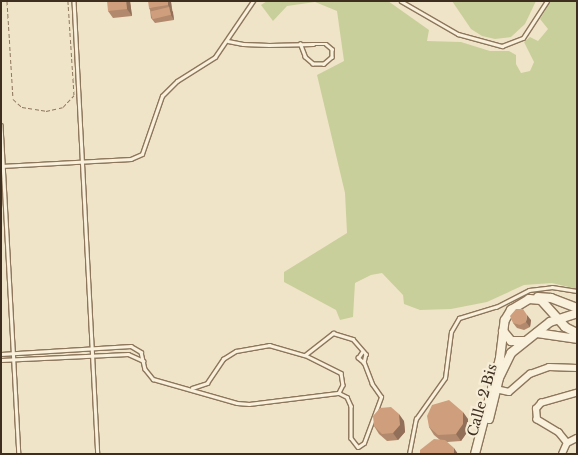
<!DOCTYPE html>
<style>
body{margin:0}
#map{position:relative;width:578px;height:455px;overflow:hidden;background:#f0e4c8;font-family:"Libre Baskerville",serif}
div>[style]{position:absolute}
.green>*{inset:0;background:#c9cf9b}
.path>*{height:1px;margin-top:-0.5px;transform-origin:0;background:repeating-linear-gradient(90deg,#8d765c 0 4px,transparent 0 6.5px)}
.roads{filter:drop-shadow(1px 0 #8d765c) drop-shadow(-1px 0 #8d765c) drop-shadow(0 1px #8d765c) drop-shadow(0 -1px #8d765c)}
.lane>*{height:2.5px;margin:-1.25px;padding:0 1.25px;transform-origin:1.25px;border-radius:1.25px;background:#faf1dc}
.street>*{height:5.5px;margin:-2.75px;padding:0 2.75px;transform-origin:2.75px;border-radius:2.75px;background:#faf1dc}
.secondary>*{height:8px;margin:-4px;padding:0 4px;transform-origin:4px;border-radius:4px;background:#faf1dc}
.wall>*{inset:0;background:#b2896c}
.shaded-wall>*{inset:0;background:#916f58}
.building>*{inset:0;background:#cf9f7d;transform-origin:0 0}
span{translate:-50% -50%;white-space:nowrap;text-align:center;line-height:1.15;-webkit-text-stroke:4.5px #f7eed8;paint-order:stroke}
.street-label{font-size:14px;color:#3d2e20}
.frame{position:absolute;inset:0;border:2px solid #3d2e20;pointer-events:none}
</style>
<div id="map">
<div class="green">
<div style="clip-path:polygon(267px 1px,388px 1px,429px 30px,427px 41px,461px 42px,490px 51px,509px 51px,516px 55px,516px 64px,521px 73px,530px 71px,534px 62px,524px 42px,530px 37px,538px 41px,548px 29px,540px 19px,551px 1px,577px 1px,577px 289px,552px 283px,524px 285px,487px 302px,451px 309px,420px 310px,404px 304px,403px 295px,382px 273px,371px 275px,355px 283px,353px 317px,340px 320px,336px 310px,284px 282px,284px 272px,347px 233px,345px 193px,317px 75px,344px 61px,337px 11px,315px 2px,287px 6px,273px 21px,261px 5px)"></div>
<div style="clip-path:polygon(452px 1px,536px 1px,525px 24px,511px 37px,495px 39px,482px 36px,471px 29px)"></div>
</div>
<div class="path">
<div style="left:7px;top:1px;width:98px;rotate:86.5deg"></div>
<div style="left:13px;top:99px;width:12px;rotate:42deg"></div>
<div style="left:22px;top:107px;width:24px;rotate:9deg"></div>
<div style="left:46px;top:111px;width:17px;rotate:-13deg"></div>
<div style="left:63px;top:107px;width:16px;rotate:-47deg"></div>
<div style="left:74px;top:95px;width:94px;rotate:-93.7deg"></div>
</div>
<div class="roads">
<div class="lane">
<div style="left:74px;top:1px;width:454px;rotate:87deg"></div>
<div style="left:401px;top:1px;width:66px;rotate:30.1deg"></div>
<div style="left:458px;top:34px;width:46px;rotate:15.3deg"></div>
<div style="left:502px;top:46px;width:22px;rotate:-21deg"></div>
<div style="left:523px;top:38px;width:44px;rotate:-57deg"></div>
<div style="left:228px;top:41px;width:15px;rotate:11deg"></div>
<div style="left:243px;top:44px;width:26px;rotate:2deg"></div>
<div style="left:269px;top:45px;width:44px;rotate:-1.3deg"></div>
<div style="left:313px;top:44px;width:13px"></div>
<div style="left:326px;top:44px;width:8px;rotate:40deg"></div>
<div style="left:332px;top:49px;width:8px;rotate:90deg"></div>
<div style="left:332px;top:57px;width:11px;rotate:139deg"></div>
<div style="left:324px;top:64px;width:11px;rotate:180deg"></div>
<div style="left:313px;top:64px;width:11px;rotate:-139deg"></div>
<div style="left:305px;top:57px;width:14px;rotate:-111deg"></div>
<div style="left:1px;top:125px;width:329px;rotate:86.9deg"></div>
<div style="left:1px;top:166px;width:130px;rotate:-3.1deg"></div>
<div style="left:131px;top:159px;width:12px;rotate:-24deg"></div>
<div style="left:142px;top:154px;width:61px;rotate:-71deg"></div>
<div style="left:162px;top:96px;width:21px;rotate:-45deg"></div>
<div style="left:177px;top:81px;width:45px;rotate:-32.3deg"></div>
<div style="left:215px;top:57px;width:68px;rotate:-55.8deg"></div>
<div style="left:1px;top:354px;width:130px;rotate:-3.5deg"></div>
<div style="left:131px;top:346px;width:12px;rotate:31deg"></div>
<div style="left:141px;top:352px;width:17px;rotate:77deg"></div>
<div style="left:145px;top:369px;width:13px;rotate:51deg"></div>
<div style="left:153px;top:379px;width:87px;rotate:15.9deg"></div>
<div style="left:237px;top:403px;width:12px;rotate:5deg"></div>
<div style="left:249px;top:404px;width:91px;rotate:-7deg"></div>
<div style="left:339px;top:393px;width:9px;rotate:27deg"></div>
<div style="left:347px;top:397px;width:10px;rotate:66deg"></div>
<div style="left:351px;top:406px;width:32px;rotate:90deg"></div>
<div style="left:351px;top:438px;width:11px;rotate:52deg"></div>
<div style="left:358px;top:447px;width:7px;rotate:-34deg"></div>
<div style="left:364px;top:443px;width:49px;rotate:-69.7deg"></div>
<div style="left:381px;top:397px;width:16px;rotate:-125deg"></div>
<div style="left:372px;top:384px;width:22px;rotate:-111deg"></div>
<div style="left:364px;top:363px;width:8px;rotate:-140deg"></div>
<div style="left:358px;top:358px;width:7px;rotate:-56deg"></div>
<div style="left:305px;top:355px;width:40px;rotate:26.6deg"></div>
<div style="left:341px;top:373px;width:12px;rotate:81deg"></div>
<div style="left:343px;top:385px;width:9px;rotate:117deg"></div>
<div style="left:1px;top:360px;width:127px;rotate:-2.7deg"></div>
<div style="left:128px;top:354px;width:17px;rotate:24deg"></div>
<div style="left:192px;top:388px;width:16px;rotate:-18deg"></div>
<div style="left:207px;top:383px;width:29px;rotate:-56deg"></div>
<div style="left:223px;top:359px;width:15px;rotate:-32deg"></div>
<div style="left:236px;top:351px;width:34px;rotate:-10deg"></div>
<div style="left:269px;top:345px;width:37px;rotate:16deg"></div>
<div style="left:305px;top:355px;width:36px;rotate:-38deg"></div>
<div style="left:333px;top:333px;width:21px;rotate:17deg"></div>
<div style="left:353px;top:339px;width:20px;rotate:49deg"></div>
<div style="left:366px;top:354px;width:9px;rotate:103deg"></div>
<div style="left:409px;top:454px;width:36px;rotate:-79deg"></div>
<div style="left:416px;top:419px;width:50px;rotate:-54.7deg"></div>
<div style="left:445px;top:378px;width:46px;rotate:-82.6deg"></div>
<div style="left:451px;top:332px;width:16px;rotate:-60deg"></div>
<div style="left:459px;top:318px;width:39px;rotate:-17deg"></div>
<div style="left:496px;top:307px;width:37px;rotate:-27deg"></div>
<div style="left:529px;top:290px;width:23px;rotate:-7deg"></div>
<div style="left:552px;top:287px;width:25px;rotate:9deg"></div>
</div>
<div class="street">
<div style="left:496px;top:389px;width:13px;rotate:13deg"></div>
<div style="left:509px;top:392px;width:28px;rotate:-41deg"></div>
<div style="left:530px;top:374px;width:20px;rotate:-20deg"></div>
<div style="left:549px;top:367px;width:28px;rotate:2deg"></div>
<div style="left:567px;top:443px;width:13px;rotate:-129deg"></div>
<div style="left:559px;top:433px;width:26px;rotate:-149deg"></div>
<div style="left:537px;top:420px;width:11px;rotate:-95deg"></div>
<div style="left:536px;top:409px;width:8px;rotate:-50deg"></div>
<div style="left:541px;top:403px;width:37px;rotate:-16deg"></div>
<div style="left:562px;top:454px;width:12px;rotate:-66deg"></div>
<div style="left:567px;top:443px;width:11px;rotate:-27deg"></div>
</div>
<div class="secondary">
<div style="left:538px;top:297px;width:13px;rotate:4deg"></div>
<div style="left:551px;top:298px;width:28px;rotate:21deg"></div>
<div style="left:503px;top:331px;width:13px;rotate:51deg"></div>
<div style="left:511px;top:341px;width:13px"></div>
<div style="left:537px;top:333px;width:40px;rotate:8.5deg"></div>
<div style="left:489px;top:419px;width:42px;rotate:-76.3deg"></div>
<div style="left:499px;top:378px;width:28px;rotate:-64deg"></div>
<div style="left:511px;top:353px;width:50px;rotate:-38.5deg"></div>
<div style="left:550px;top:322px;width:28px;rotate:-18deg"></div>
<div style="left:475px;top:454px;width:99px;rotate:-75.4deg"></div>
<div style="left:500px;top:358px;width:38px;rotate:-83deg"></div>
<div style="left:505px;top:320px;width:12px;rotate:-59deg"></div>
<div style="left:511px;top:310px;width:21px;rotate:-31deg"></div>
<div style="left:529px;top:299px;width:12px;rotate:5deg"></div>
<div style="left:541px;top:300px;width:36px;rotate:48deg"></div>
<div style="left:565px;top:327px;width:13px;rotate:27deg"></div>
</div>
</div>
<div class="wall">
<div style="clip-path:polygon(130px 1px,132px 16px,113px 18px,108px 11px)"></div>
<div style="clip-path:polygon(168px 1px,170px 1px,171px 2px,174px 20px,155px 23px,151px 18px,150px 10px,149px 8px)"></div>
<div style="clip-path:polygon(531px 320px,530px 327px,524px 330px,517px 328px,513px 323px)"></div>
<div style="clip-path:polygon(468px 419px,468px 431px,461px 441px,447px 442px,440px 440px,434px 435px,429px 427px)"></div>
<div style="clip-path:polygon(404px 421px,405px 432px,398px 440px,387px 441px,379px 434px,374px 426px)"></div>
</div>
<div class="shaded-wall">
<div style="clip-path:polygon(126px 1px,130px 1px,132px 16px,127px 9px)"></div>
<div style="clip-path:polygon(168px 1px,170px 1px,171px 2px,172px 11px,168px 5px)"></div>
<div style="clip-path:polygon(169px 7px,173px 12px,174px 20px,171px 15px)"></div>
<div style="clip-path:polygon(527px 315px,531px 320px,530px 327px,526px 322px)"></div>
<div style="clip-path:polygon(463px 412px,468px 419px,468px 431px,461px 441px,456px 434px)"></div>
<div style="clip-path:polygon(399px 414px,404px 421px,405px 432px,398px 440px,393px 433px)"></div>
<div style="clip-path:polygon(454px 448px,458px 454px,454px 454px)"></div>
</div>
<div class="building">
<div style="clip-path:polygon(107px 1px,126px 1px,127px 9px,108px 11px)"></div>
<div style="clip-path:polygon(148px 1px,168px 1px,168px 5px,149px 8px)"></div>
<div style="left:169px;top:7px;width:8px;height:19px;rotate:76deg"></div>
<div style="clip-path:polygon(516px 309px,523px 309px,527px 315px,526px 322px,520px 325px,513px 323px,510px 316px)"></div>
<div style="clip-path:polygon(449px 400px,463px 412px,463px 424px,456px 434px,438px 435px,429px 427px,427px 416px,432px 405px)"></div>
<div style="clip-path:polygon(391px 407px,399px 414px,400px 425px,393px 433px,382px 434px,374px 426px,373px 416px,380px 408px)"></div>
<div style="clip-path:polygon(434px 439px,445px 440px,454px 448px,454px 454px,420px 454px,420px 450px)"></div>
</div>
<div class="street-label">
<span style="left:482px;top:400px;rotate:-74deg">Calle 2 Bis</span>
</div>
<div class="frame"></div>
</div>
